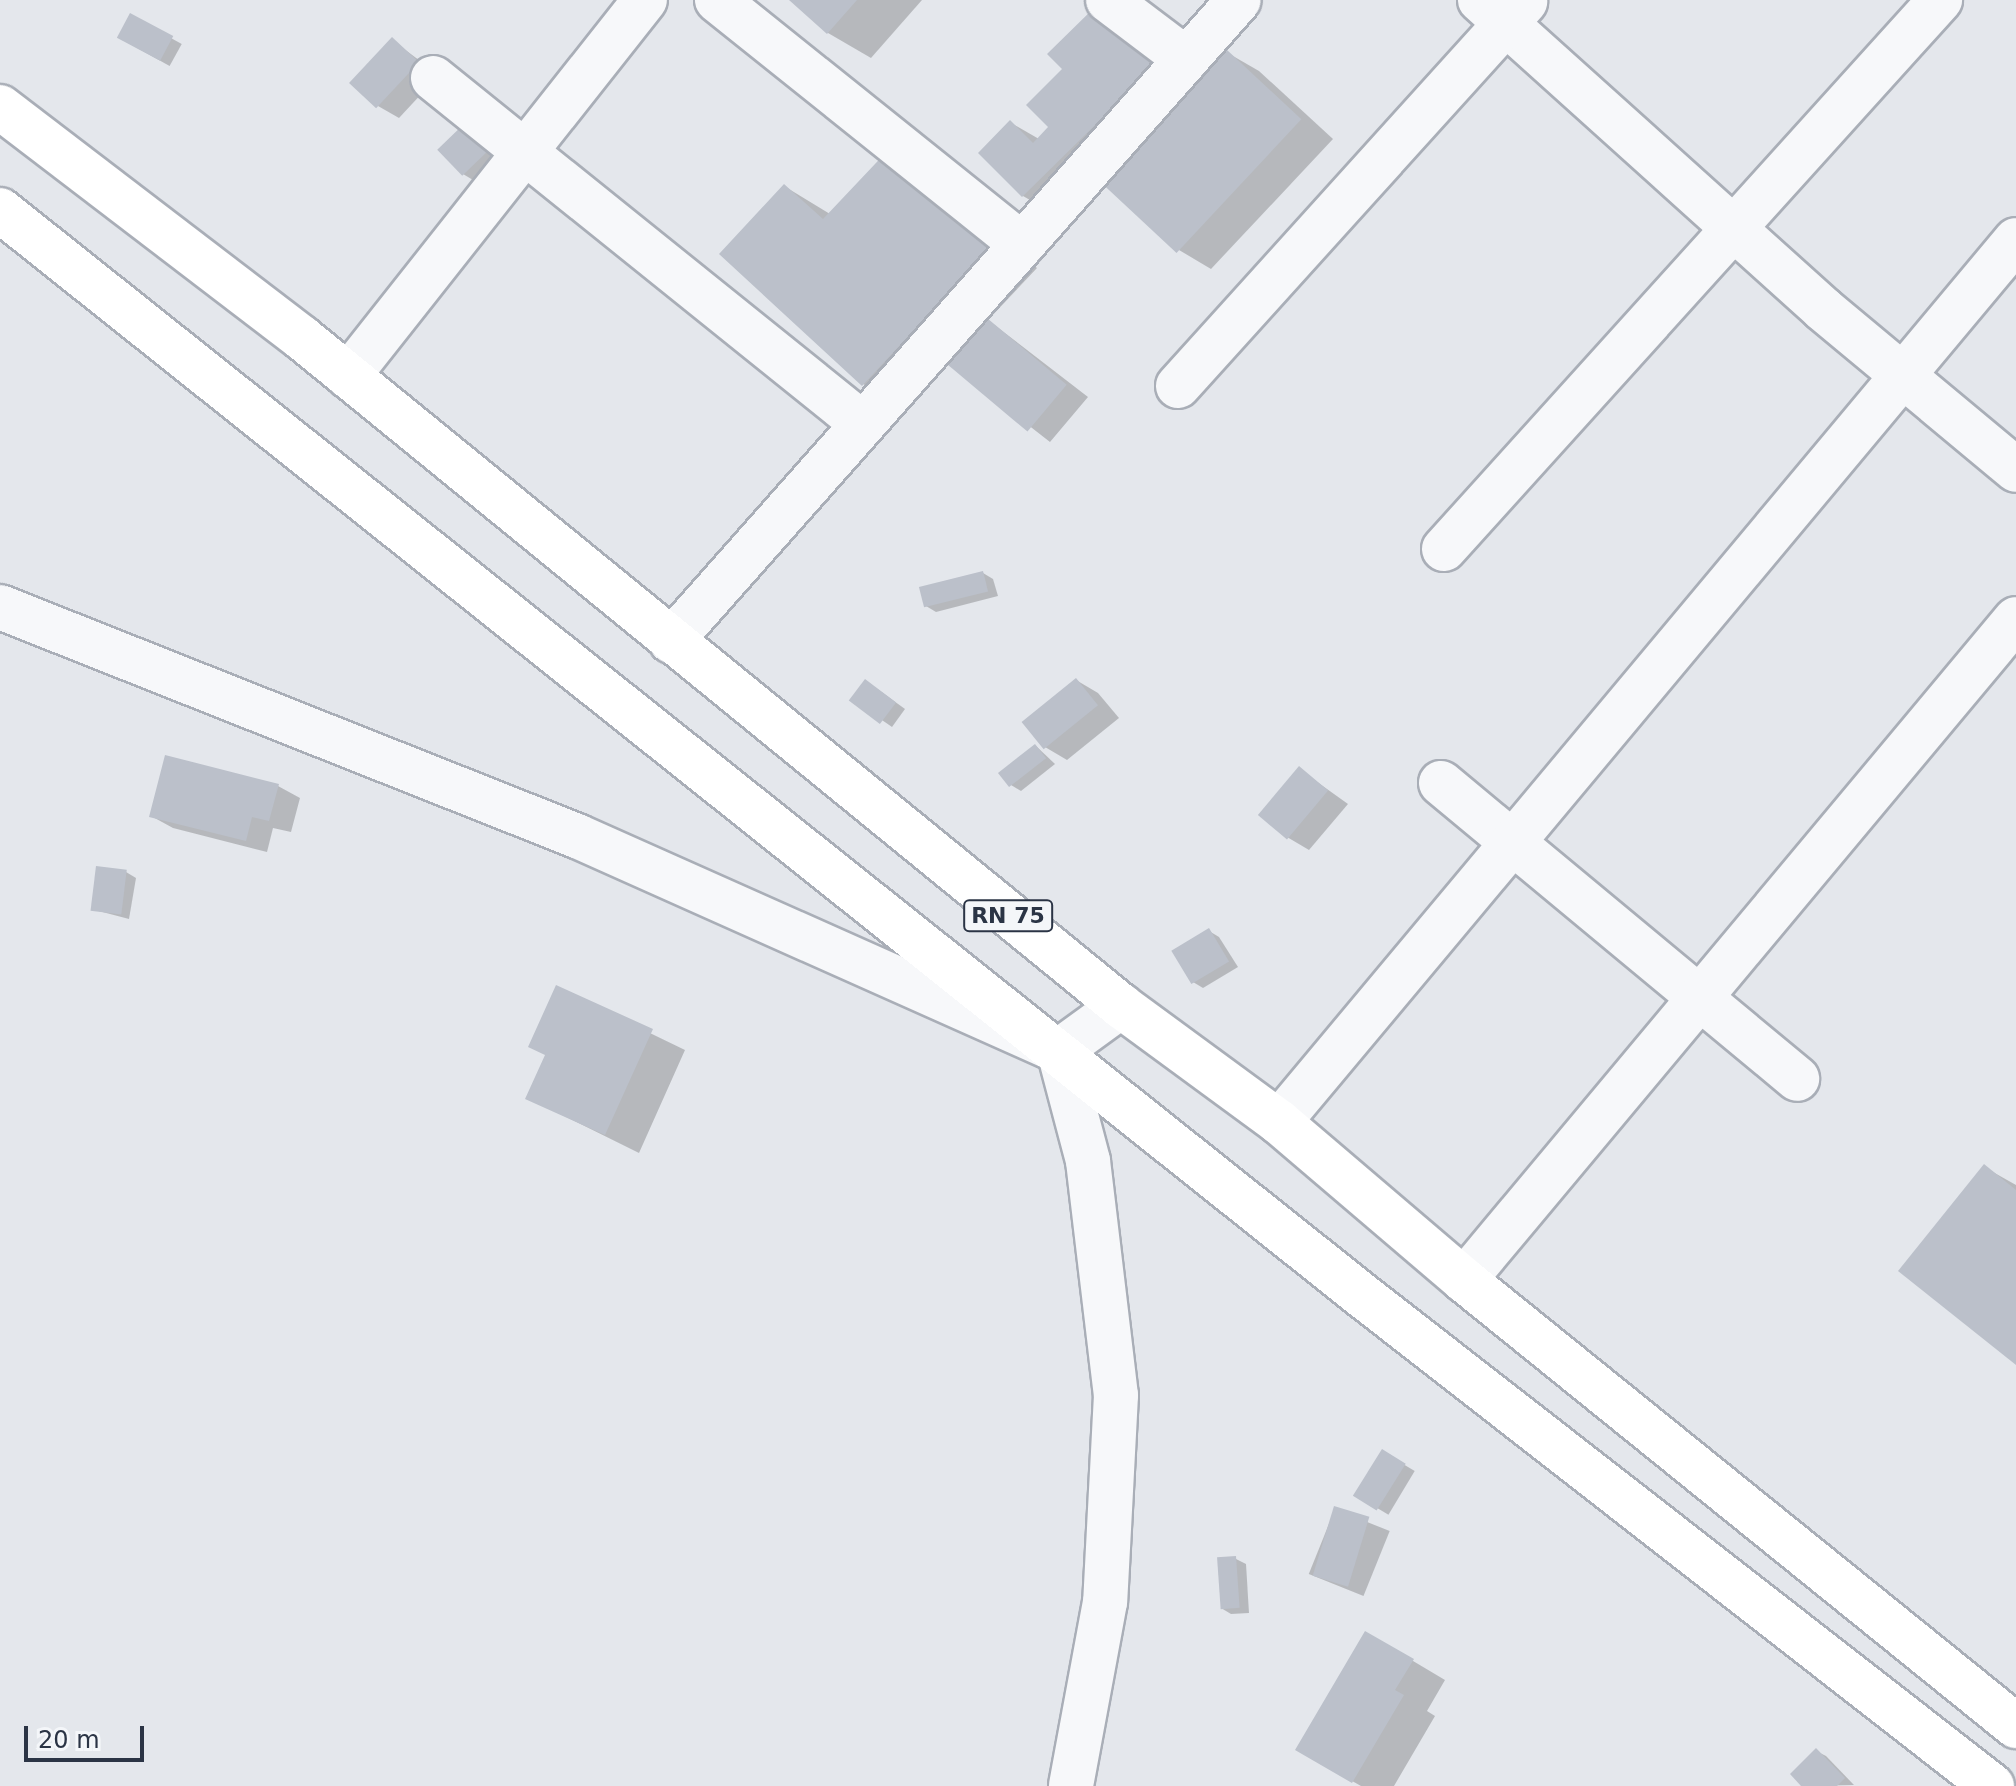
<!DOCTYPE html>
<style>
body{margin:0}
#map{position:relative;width:2016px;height:1786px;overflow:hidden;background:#e4e7ec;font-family:"DejaVu Sans",sans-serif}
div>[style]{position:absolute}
.shadow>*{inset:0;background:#0003;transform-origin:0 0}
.building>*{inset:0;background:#bbc0ca;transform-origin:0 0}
.roads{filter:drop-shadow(2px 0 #a9aeb7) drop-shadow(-2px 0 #a9aeb7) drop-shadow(0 2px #a9aeb7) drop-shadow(0 -2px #a9aeb7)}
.minor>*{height:44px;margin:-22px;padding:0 22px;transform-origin:22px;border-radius:22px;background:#f7f8fa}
.trunk>*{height:44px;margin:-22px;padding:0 22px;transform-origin:22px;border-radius:22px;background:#fff}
span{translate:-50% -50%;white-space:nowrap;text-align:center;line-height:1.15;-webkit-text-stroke:6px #f4f6f9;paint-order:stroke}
.shield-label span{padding:2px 6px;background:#f4f6f9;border:2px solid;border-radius:6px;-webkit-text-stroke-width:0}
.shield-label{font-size:22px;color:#2b3445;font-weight:700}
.scale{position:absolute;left:24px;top:1726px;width:120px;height:36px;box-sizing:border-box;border:4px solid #2b3445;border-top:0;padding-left:10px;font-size:24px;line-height:28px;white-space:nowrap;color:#2b3445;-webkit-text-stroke:6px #f4f6f9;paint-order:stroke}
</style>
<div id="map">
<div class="shadow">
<div style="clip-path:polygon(792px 0,922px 0,871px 58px,828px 33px)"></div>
<div style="clip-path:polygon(1097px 7px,1188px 84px,1056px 215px,1023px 196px,980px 153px,1011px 123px,1039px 139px,1051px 127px,1065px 69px)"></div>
<div style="left:131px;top:16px;width:58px;height:25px;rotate:29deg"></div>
<div style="clip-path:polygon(392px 40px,439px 75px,399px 118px,378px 106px)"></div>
<div style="clip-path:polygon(1226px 52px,1259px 71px,1333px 139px,1211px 269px,1179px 250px)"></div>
<div style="clip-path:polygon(467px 125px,500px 155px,473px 180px,463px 174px)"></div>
<div style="clip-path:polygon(935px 173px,1037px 268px,988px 320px,1088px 397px,1050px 442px,949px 363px,906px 409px,863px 384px,784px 186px,830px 214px)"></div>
<div style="clip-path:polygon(983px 573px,993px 579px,998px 596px,936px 612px,926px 606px)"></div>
<div style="clip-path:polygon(1076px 680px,1098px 693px,1119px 718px,1067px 760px,1045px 747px)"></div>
<div style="clip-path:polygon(876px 688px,905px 709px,892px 727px,853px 700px)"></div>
<div style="clip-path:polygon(1036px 746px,1055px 764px,1021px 791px,1011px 785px)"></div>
<div style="clip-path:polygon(1299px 769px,1348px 804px,1309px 850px,1287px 837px)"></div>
<div style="clip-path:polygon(278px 786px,300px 798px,291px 832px,273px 828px,267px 852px,173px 828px,151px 816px)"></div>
<div style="clip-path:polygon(126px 872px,136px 878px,129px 919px,91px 909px)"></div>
<div style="clip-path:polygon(1209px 931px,1219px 937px,1238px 967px,1203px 988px,1193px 982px)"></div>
<div style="clip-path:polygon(557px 988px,685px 1050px,639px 1153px,528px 1098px,547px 1056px)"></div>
<div style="clip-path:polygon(1984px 1167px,2016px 1185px,2016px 1363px)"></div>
<div style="left:1383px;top:1452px;width:37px;height:51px;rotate:31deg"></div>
<div style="left:1335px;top:1509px;width:59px;height:70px;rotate:22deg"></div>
<div style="clip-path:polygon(1236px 1559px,1246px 1564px,1249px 1613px,1231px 1614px,1221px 1608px)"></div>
<div style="clip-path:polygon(1366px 1633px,1445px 1680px,1427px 1711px,1435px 1716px,1394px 1786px,1361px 1786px,1297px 1750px)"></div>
<div style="clip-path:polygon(1816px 1751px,1826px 1756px,1854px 1785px,1804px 1786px)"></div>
</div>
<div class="building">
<div style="clip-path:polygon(789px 0,857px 0,827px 34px)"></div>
<div style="clip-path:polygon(1097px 5px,1156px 65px,1022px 197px,978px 153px,1010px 120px,1033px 143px,1048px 127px,1026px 105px,1062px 69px,1047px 54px)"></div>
<div style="left:130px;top:13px;width:49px;height:28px;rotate:28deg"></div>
<div style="left:392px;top:37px;width:37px;height:63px;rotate:43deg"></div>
<div style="left:1226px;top:49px;width:103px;height:183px;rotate:43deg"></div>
<div style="left:466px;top:122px;width:36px;height:40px;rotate:46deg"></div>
<div style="clip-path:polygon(892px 146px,996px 242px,862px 386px,719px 254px,784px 184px,823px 219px)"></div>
<div style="left:987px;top:318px;width:104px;height:61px;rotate:40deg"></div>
<div style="left:983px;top:571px;width:21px;height:66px;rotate:76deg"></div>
<div style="left:1076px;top:678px;width:35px;height:70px;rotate:51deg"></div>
<div style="left:865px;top:679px;width:39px;height:27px;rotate:37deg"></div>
<div style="left:1035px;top:744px;width:18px;height:47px;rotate:52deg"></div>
<div style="clip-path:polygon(165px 755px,279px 784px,269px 821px,252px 817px,246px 841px,149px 817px)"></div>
<div style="left:1299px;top:766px;width:38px;height:64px;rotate:40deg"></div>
<div style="left:96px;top:866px;width:31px;height:45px;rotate:7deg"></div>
<div style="left:1209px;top:928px;width:39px;height:44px;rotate:59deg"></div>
<div style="clip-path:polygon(556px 985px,653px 1029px,605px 1135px,525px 1099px,545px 1055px,528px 1047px)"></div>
<div style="clip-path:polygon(1984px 1164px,2016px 1190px,2016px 1365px,1898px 1271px)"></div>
<div style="left:1382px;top:1449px;width:28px;height:55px;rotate:32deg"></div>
<div style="left:1334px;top:1506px;width:37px;height:73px;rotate:17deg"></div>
<div style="left:1236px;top:1556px;width:52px;height:19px;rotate:86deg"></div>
<div style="clip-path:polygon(1365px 1631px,1414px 1659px,1395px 1690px,1404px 1695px,1352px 1783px,1295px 1750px)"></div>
<div style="clip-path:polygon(1816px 1748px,1845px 1778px,1837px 1786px,1801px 1786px,1790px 1774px)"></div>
</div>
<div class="roads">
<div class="minor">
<div style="left:717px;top:0;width:391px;rotate:38.7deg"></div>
<div style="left:1108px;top:0;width:98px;rotate:37.1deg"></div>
<div style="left:1480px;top:0;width:462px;rotate:42deg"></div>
<div style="left:1823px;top:309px;width:251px;rotate:39.8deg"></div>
<div style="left:433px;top:78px;width:552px;rotate:38.82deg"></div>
<div style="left:348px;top:376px;width:479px;rotate:-51.7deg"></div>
<div style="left:1178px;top:386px;width:518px;rotate:-47.9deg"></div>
<div style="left:1444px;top:549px;width:740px;rotate:-47.9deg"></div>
<div style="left:0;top:607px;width:621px;rotate:21.65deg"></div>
<div style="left:577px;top:836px;width:528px;rotate:24.04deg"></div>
<div style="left:1059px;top:1051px;width:77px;rotate:-36deg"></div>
<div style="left:671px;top:641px;width:856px;rotate:-48.46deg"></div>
<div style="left:1441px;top:783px;width:463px;rotate:39.7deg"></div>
<div style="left:1059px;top:1051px;width:114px;rotate:75.2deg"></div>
<div style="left:1088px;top:1161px;width:236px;rotate:83.2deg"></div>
<div style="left:1116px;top:1395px;width:207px;rotate:93deg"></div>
<div style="left:1105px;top:1602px;width:187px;rotate:100.5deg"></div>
<div style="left:1279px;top:1122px;width:1149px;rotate:-50.12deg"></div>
<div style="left:1464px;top:1280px;width:861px;rotate:-50.13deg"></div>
</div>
<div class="trunk">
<div style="left:0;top:107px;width:380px;rotate:37.4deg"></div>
<div style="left:302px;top:338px;width:1057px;rotate:39.2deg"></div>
<div style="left:1121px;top:1006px;width:196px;rotate:36.3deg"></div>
<div style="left:1279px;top:1122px;width:243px;rotate:40.5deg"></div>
<div style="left:1464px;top:1280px;width:710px;rotate:38.94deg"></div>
<div style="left:0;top:210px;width:1749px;rotate:38.55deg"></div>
<div style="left:1368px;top:1300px;width:791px;rotate:37.91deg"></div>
</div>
</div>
<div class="shield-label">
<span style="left:1008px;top:916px">RN 75</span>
</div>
<div class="scale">20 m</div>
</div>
